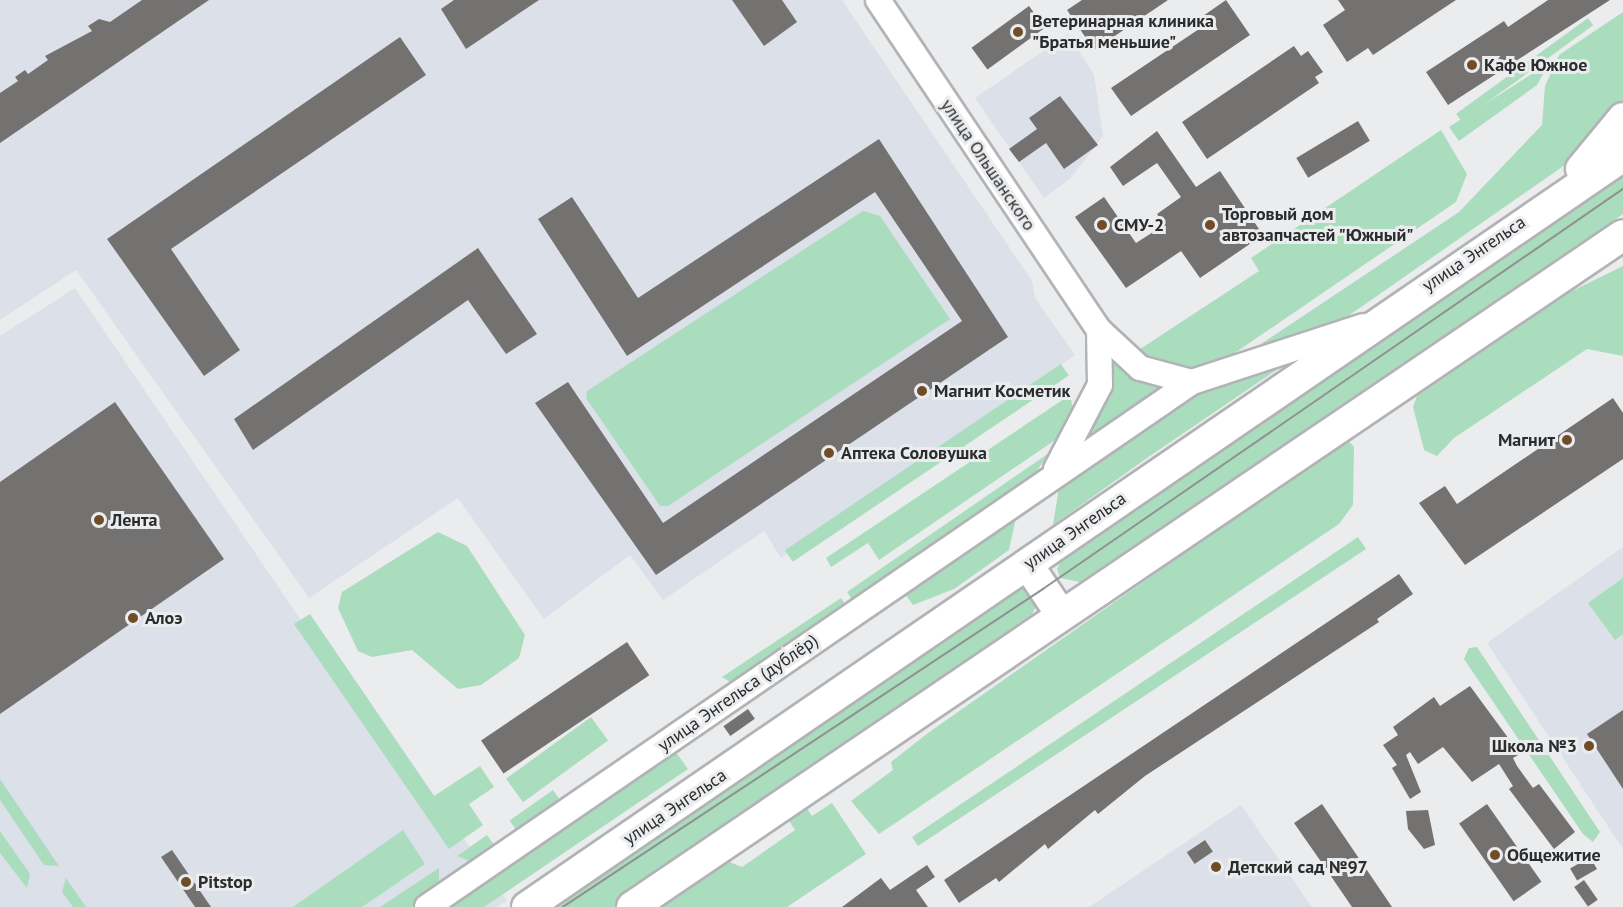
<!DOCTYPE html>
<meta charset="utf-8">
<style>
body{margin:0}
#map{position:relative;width:1623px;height:907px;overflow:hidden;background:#ebecee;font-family:"PT Sans",sans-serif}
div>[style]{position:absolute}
.built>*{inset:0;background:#dce0e9}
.green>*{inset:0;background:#aaddbd;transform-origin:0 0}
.building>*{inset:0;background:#747271;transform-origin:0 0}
.roads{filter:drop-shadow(2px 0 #b2b3b5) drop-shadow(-2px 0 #b2b3b5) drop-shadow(0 2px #b2b3b5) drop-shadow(0 -2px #b2b3b5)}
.minor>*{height:24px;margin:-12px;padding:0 12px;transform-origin:12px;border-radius:12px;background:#fff}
.major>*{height:30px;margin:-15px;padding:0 15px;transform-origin:15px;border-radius:15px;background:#fff}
.tram>*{height:1.5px;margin:-0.75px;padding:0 0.75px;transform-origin:0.75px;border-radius:0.75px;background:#909192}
.dots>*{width:16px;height:16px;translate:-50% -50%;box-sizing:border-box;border:3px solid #ebecee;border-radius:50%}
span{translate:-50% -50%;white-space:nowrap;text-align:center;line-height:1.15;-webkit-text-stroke:6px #ebecee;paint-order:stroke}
.poi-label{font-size:18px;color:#2b2c2d;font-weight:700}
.left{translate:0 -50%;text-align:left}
.right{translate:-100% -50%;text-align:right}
.street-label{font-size:18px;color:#2b2c2d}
</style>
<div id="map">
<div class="built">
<div style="clip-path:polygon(0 0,842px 0,1032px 281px,1035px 298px,1075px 355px,781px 558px,764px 531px,663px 600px,630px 555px,544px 619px,458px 498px,309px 598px,76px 270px,0 320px)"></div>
<div style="clip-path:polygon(1068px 34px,1094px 75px,1103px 136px,1070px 179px,1044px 198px,975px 98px)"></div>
<div style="clip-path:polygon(75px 288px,343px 682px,352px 676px,507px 901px,497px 907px,0 907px,0 336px)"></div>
<div style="clip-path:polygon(1623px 547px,1623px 849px,1487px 643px)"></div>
<div style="clip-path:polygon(1241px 805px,1312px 907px,1089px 907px)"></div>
</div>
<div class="green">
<div style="clip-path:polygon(1623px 12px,1623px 102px,1616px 118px,1582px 153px,1341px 321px,1249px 352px,1459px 212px,1542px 125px,1545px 86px,1559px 55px)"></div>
<div style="left:1588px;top:18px;width:9px;height:163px;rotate:54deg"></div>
<div style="clip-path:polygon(1549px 63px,1537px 85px,1459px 141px,1449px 127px)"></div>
<div style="clip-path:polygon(1441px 130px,1467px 174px,1456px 202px,1226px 359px,1199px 371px,1128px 357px,1259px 271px,1251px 258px)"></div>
<div style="clip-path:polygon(1623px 177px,1623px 214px,1080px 582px,1060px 578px,1057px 569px,1063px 555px)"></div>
<div style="clip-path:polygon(863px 211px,880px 216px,950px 319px,668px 506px,660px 506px,586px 398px,587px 391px)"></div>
<div style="clip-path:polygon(1623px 266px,1623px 356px,1587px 349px,1454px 438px,1437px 456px,1424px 450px,1413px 407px,1417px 396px,1570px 292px)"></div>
<div style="clip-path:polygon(1300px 354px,1147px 458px,1053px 525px,1060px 481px,1184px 397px)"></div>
<div style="clip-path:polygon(1113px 360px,1130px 373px,1173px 387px,1073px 456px,1112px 376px)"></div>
<div style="left:1061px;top:364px;width:14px;height:333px;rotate:56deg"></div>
<div style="clip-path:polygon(1064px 399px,1071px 399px,1073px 409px,1061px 436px,879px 560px,868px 543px,831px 567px,826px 558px)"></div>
<div style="clip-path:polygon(1347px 439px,1354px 447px,1353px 505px,1339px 524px,879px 834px,851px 801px,893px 770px,891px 762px,928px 733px)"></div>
<div style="clip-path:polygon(1049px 453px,1022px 493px,857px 606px,847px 592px)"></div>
<div style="clip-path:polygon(1018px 508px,1009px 550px,954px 589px,913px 605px,900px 587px)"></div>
<div style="clip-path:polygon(438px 532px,467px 546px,525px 635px,519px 658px,481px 685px,458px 689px,412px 650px,372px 657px,358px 651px,338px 608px,342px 592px)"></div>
<div style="clip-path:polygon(1358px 537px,1366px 549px,918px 846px,912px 837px)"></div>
<div style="clip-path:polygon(1623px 578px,1623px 634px,1615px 640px,1588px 603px)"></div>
<div style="clip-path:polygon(1016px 588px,1027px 588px,1037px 605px,1032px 614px,619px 907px,539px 907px)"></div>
<div style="clip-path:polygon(841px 598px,850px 612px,740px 688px,722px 677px)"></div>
<div style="clip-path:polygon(310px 614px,434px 796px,480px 766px,494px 787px,469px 804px,483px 825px,449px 849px,294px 624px)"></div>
<div style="clip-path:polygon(1477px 647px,1600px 832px,1593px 842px,1583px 834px,1464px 659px,1469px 648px)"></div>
<div style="left:591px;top:717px;width:29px;height:105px;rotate:54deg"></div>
<div style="clip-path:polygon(670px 744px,688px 769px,484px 907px,434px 907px)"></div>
<div style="clip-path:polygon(0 779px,59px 866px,44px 865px,0 800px)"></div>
<div style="left:553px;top:790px;width:19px;height:53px;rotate:55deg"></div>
<div style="clip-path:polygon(832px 803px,866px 854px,787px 907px,661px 907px,727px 861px,742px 867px,795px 830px,786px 816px,804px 804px,812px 816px)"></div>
<div style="clip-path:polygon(403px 830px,425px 864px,362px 907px,293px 907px)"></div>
<div style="clip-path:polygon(0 831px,30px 874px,27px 888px,0 853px)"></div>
<div style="clip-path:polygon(487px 835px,498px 850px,472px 862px,457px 856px)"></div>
<div style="clip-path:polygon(439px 868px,439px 887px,417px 907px,380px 907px)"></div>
<div style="clip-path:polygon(66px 878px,86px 907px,73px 907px,62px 892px)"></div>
</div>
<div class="building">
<div style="clip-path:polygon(142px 0,209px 0,0 143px,0 93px,18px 81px,15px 77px,25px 70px,28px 74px,48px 60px,45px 56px,92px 31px,88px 26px,99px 19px,110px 22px)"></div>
<div style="clip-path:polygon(454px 0,539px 0,466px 49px,441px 9px)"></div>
<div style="clip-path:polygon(732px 0,782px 0,797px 22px,764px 46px)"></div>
<div style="clip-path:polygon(1082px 0,1168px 0,1094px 50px,1067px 10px)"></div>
<div style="clip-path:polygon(1226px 0,1250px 35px,1131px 116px,1111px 88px,1208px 23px,1203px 16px)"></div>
<div style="clip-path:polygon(1338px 0,1456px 0,1373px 55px,1368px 48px,1347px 62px,1323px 25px,1345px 10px)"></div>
<div style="clip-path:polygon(1548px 0,1610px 0,1448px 105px,1426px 72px,1504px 21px,1508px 27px)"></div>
<div style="left:1029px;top:6px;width:27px;height:71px;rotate:54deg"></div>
<div style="clip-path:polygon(400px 37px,426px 75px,171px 249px,240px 350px,204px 376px,107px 239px)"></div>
<div style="clip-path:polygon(1294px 46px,1301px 56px,1308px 51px,1323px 72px,1315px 77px,1319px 83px,1207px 159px,1182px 122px)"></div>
<div style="clip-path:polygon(1060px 96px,1098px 145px,1064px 169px,1046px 143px,1019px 162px,1009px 149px,1037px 129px,1029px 118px)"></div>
<div style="left:1358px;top:121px;width:23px;height:72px;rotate:59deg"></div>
<div style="clip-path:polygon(1157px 131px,1196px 187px,1220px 171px,1263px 235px,1200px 278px,1181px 251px,1126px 288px,1075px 217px,1104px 197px,1136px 243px,1164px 225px,1157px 214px,1181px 197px,1157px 163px,1123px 186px,1110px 167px)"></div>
<div style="clip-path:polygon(879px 139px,1008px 337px,656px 575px,535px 403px,568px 382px,663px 523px,962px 321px,875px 192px,627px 356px,538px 219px,572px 197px,638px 298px)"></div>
<div style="clip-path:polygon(478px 248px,537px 334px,506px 354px,468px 300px,253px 450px,234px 419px)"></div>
<div style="clip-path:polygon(1613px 398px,1623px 413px,1623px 459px,1465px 565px,1419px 503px,1445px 486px,1457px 504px)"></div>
<div style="clip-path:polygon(115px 402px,224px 559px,0 714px,0 482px)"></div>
<div style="clip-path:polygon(1399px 574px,1413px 594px,1377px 619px,1379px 622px,1145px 776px,1098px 814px,1095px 810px,1048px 849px,1045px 844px,999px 882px,996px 878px,959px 903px,944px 880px)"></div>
<div style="left:627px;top:642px;width:40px;height:176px;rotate:56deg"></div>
<div style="clip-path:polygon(1470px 686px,1520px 754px,1513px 758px,1517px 766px,1533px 788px,1539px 784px,1575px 832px,1554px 849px,1509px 789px,1513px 786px,1499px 764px,1472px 782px,1443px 747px,1418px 764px,1410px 752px,1406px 755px,1421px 792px,1410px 799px,1392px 768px,1397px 765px,1383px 745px,1398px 735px,1393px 727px,1434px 697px,1440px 706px)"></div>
<div style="left:748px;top:709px;width:12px;height:30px;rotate:55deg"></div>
<div style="clip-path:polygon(1623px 710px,1623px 789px,1587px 734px)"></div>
<div style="clip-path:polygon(1322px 804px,1392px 907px,1352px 907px,1324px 866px,1294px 823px)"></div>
<div style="left:1487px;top:804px;width:95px;height:34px;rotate:55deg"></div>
<div style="clip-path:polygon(1428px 810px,1435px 845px,1424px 849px,1408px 829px,1406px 811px)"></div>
<div style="left:1205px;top:840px;width:14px;height:22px;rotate:56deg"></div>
<div style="clip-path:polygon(172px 850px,211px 907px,195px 907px,161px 857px)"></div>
<div style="left:1590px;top:857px;width:14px;height:23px;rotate:60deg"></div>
<div style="clip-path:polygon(927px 865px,935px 877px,916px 890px,928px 907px,842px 907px,881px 878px,890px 890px)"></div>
<div style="left:1584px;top:880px;width:24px;height:12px;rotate:55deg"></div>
</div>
<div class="roads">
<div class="minor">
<div style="left:878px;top:0;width:397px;rotate:56.2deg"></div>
<div style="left:1099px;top:330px;width:56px;rotate:42.8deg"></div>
<div style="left:1140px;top:368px;width:54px;rotate:15.1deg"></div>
<div style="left:1056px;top:469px;width:95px;rotate:-62.4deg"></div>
<div style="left:1100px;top:385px;width:55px;rotate:-91deg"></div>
<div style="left:427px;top:907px;width:928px;rotate:-34.46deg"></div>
<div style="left:1192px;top:382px;width:180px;rotate:-18.1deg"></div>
</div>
<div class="major">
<div style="left:1581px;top:169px;width:66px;rotate:-50.5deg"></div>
<div style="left:1028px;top:565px;width:58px;rotate:56.3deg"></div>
<div style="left:527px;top:907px;width:1329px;rotate:-34.42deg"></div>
<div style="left:632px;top:907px;width:1197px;rotate:-34.14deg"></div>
</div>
</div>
<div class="tram">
<div style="left:563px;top:907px;width:576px;rotate:-33.52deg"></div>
<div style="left:1043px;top:589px;width:705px;rotate:-34.59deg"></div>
</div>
<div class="dots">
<div style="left:1018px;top:32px;background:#714d27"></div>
<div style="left:1472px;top:65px;background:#714d27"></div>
<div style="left:1102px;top:225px;background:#714d27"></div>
<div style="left:1210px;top:225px;background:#714d27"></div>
<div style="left:922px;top:391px;background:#714d27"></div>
<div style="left:1567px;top:440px;background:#714d27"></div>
<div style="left:829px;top:453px;background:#714d27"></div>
<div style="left:99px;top:520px;background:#714d27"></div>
<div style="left:133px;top:618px;background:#714d27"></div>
<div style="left:1589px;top:746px;background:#714d27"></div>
<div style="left:1495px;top:855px;background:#714d27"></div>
<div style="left:1216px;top:867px;background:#714d27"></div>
<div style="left:186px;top:882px;background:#714d27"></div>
</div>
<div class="poi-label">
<span class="left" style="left:1032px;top:32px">Ветеринарная клиника<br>"Братья меньшие"</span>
<span class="left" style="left:1484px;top:65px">Кафе Южное</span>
<span class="left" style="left:1222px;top:225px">Торговый дом<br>автозапчастей "Южный"</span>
<span class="left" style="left:1114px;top:225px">СМУ-2</span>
<span class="left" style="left:934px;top:391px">Магнит Косметик</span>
<span class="right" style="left:1555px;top:440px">Магнит</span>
<span class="left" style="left:841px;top:453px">Аптека Соловушка</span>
<span class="left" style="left:111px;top:520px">Лента</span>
<span class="left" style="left:145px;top:618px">Алоэ</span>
<span class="right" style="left:1577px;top:746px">Школа №3</span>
<span class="left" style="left:1507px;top:855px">Общежитие</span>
<span class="left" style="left:1228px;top:867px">Детский сад №97</span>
<span class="left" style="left:198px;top:882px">Pitstop</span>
</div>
<div class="street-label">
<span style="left:988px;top:165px;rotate:56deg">улица Ольшанского</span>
<span style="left:1474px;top:254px;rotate:-34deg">улица Энгельса</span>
<span style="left:1075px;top:531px;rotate:-35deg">улица Энгельса</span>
<span style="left:738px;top:693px;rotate:-35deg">улица Энгельса (дублёр)</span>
<span style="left:675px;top:807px;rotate:-34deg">улица Энгельса</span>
</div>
</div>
